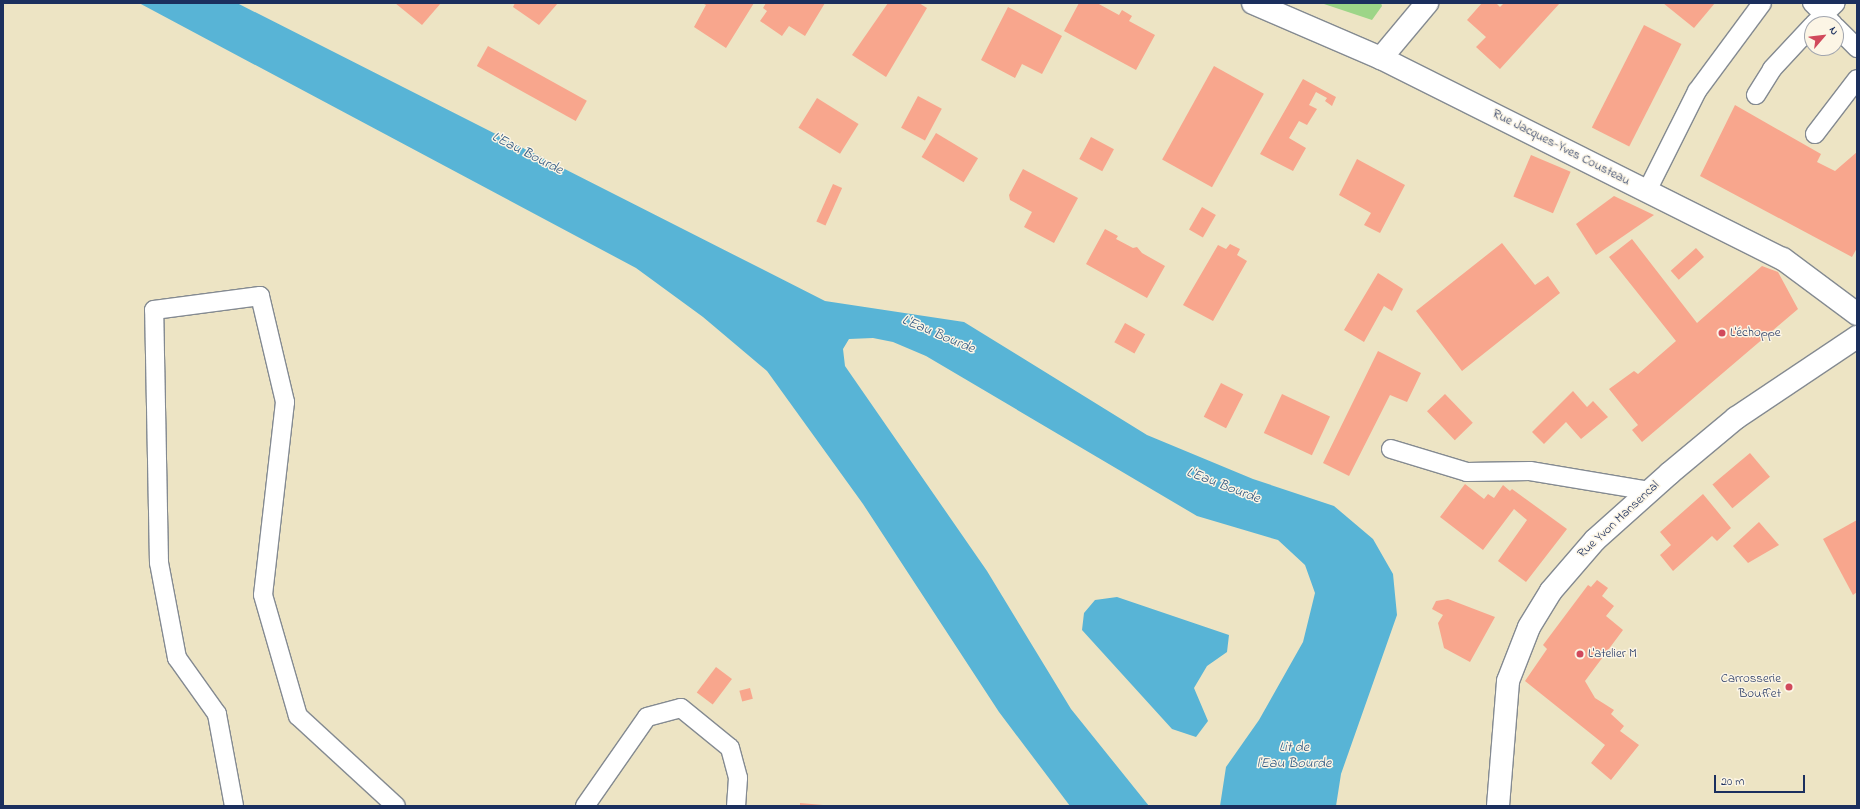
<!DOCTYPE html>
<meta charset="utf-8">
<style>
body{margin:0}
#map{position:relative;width:1860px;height:809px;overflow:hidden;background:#ede4c4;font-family:"Indie Flower",sans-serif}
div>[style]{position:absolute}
.green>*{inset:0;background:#9dd588}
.water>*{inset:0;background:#58b4d6}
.building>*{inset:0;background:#f8a68d;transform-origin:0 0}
.roads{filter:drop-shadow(1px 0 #848a91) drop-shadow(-1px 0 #848a91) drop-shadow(0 1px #848a91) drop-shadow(0 -1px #848a91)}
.service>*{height:18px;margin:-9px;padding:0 9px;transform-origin:9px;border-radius:9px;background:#fff}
.minor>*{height:22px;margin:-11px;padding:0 11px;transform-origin:11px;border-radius:11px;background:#fff}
.dots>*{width:11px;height:11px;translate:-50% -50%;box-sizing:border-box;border:2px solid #fcf5e5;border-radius:50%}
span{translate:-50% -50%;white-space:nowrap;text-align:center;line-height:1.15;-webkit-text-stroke:3px #fcf5e5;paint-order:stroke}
.street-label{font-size:13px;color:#1b2f5e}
.poi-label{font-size:13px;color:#1b2f5e}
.left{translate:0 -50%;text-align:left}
.right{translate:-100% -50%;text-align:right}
.water-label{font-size:14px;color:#2d5782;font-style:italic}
.frame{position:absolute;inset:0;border:4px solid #1b2f5e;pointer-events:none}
.north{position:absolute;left:1804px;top:16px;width:40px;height:40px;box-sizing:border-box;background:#fcf5e5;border:1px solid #a2a6af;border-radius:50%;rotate:62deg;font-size:11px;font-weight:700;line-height:16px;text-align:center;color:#1b2f5e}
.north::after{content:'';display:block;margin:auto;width:14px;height:18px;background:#d1495b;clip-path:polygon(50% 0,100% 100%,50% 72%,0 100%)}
.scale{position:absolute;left:1714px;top:775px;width:91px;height:18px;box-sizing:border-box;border:2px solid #1b2f5e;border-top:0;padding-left:5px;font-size:12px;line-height:14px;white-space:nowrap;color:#1b2f5e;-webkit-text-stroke:3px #fcf5e5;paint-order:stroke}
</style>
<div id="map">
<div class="green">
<div style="clip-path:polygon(1321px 3px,1381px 3px,1382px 6px,1372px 20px)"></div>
</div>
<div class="water">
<div style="clip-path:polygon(139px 3px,237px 3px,825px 301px,964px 322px,1147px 435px,1253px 479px,1334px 506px,1373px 539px,1393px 574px,1397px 615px,1341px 774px,1336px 806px,1220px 806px,1226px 767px,1259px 720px,1303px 642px,1315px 593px,1305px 565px,1278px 540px,1197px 516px,926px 356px,893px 342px,873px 338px,849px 339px,843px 349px,845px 366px,987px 571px,1071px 709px,1149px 806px,1070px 806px,999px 712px,863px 504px,767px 371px,703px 317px,636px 268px)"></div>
<div style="clip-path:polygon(1117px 597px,1229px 635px,1227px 652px,1207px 666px,1194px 688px,1208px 721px,1196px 737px,1172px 729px,1082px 630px,1084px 613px,1095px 600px)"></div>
</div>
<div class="building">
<div style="clip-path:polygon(395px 3px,441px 3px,422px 25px)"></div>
<div style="clip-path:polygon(515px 3px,558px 3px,539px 25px,513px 7px)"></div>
<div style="clip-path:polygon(702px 3px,754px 3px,726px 48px,694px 27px,706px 5px)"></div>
<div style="clip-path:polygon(766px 3px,825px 3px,805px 36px,789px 26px,782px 36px,760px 21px,767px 11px,763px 8px)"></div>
<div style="clip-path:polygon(888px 3px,919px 3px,927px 8px,886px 77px,852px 55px)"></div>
<div style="clip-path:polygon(1079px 3px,1097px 3px,1119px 15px,1122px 10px,1132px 16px,1129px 21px,1155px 35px,1136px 70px,1064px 31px)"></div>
<div style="clip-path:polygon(1482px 3px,1496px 3px,1500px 7px,1504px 3px,1560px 3px,1500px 69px,1476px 47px,1486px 37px,1467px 20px)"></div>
<div style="clip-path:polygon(1663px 3px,1715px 3px,1694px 28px)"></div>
<div style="clip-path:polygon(1008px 7px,1062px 36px,1042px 74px,1022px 64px,1015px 78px,981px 60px)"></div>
<div style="left:1644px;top:25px;width:42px;height:115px;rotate:27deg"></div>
<div style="left:488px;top:46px;width:113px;height:23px;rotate:29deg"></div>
<div style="left:1214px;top:66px;width:57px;height:107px;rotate:29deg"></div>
<div style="clip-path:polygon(1303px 79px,1336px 97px,1332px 106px,1325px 101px,1327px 98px,1316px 92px,1309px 105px,1317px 109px,1307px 125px,1299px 121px,1289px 138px,1306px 148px,1293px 171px,1260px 154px)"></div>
<div style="left:918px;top:96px;width:27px;height:36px;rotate:28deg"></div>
<div style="left:817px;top:98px;width:49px;height:35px;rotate:32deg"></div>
<div style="clip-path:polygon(1735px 105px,1821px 154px,1817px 162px,1835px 171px,1857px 152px,1857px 248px,1852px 257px,1700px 176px)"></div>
<div style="left:936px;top:133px;width:49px;height:28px;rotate:31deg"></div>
<div style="left:1091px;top:137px;width:26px;height:25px;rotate:28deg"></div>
<div style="left:1531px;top:155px;width:43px;height:45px;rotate:23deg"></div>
<div style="clip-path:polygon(1357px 159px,1405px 185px,1380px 233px,1364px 225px,1371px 213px,1339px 195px)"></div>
<div style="clip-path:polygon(1023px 169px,1078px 198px,1054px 243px,1024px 227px,1032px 212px,1010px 200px,1009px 195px)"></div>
<div style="left:833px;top:184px;width:10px;height:41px;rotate:24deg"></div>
<div style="clip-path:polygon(1614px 196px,1654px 215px,1596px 255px,1576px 224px)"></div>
<div style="left:1202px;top:207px;width:16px;height:26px;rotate:30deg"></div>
<div style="clip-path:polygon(1105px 229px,1118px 236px,1116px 239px,1133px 248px,1137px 247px,1142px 253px,1165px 266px,1147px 298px,1086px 264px)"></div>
<div style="clip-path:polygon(1632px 239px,1697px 323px,1762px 266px,1778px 272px,1798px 309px,1642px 442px,1632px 430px,1638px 425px,1609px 389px,1634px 371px,1638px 374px,1676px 341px,1609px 257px)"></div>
<div style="clip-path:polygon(1502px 243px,1535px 285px,1548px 276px,1560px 293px,1462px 371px,1416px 311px)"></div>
<div style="clip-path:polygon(1230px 244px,1240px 249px,1237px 255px,1247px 261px,1213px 321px,1183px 305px,1218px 245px,1226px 249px)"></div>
<div style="left:1696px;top:248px;width:12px;height:34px;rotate:48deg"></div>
<div style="clip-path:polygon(1378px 273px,1403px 289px,1392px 311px,1384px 306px,1364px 342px,1344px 330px)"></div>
<div style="left:1125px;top:323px;width:23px;height:22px;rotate:29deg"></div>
<div style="clip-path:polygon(1378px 351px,1421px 373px,1407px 402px,1390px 395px,1349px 476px,1323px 463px)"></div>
<div style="left:1221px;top:383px;width:25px;height:38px;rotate:27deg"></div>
<div style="clip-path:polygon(1573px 391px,1587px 407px,1593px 401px,1608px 417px,1581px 439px,1566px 422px,1544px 444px,1532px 432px)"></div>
<div style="left:1282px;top:394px;width:53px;height:43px;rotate:25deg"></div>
<div style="left:1445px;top:394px;width:40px;height:25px;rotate:46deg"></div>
<div style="left:1750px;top:453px;width:31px;height:49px;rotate:50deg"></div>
<div style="clip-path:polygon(1465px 484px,1484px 499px,1488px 494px,1494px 498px,1503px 485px,1510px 491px,1512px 489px,1567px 529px,1526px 582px,1498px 561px,1527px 520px,1514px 509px,1483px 550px,1440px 517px)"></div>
<div style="clip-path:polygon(1703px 494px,1731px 528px,1717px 541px,1712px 536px,1673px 571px,1660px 555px,1671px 545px,1660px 532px)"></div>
<div style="clip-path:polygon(1857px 520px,1857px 592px,1853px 595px,1823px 539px)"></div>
<div style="clip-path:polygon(1759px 522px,1779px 545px,1748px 563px,1733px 546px)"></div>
<div style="clip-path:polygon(1597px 580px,1608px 588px,1602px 596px,1614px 606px,1606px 616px,1623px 630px,1585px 681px,1595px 698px,1614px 710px,1611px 714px,1624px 726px,1620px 731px,1639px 745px,1611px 780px,1591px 763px,1605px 745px,1525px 681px,1547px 649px,1543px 645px,1588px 585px,1591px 587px)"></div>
<div style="clip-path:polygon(1448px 599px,1495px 617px,1470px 662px,1444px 648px,1438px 623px,1443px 615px,1432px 609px,1436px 601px)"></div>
<div style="left:716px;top:667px;width:20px;height:32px;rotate:37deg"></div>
<div style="left:750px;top:688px;width:11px;height:11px;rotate:75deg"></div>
<div style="clip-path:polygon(800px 803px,823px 805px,823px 806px,800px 806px)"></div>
</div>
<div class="roads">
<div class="service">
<div style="left:1812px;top:3px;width:30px;rotate:45deg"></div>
<div style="left:1814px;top:24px;width:30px;rotate:-44deg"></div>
<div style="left:1836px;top:27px;width:30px;rotate:45deg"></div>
<div style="left:1756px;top:95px;width:31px;rotate:-58deg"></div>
<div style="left:1772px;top:69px;width:59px;rotate:-47.1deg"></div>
<div style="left:1815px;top:134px;width:69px;rotate:-52.6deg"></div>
<div style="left:1647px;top:191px;width:112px;rotate:-63.4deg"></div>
<div style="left:1697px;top:91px;width:109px;rotate:-53.5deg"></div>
<div style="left:1391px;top:449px;width:79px;rotate:16.8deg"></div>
<div style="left:1467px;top:472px;width:63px;rotate:-0.9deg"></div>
<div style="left:1530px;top:471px;width:122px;rotate:9.5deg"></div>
<div style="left:234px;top:806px;width:94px;rotate:-100.5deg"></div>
<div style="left:217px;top:714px;width:69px;rotate:-125.5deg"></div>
<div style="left:177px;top:658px;width:97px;rotate:-100.7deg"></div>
<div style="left:159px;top:563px;width:253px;rotate:-91.1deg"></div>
<div style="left:154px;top:310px;width:107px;rotate:-7.5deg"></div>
<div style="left:260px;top:296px;width:109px;rotate:76.7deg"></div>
<div style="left:285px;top:402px;width:194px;rotate:96.5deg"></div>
<div style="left:263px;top:595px;width:126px;rotate:73.9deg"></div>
<div style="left:298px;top:716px;width:133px;rotate:42.6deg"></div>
<div style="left:585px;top:806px;width:108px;rotate:-55.1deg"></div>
<div style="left:647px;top:717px;width:35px;rotate:-15deg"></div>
<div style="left:681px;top:708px;width:63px;rotate:39.2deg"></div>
<div style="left:730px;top:748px;width:31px;rotate:75deg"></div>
<div style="left:738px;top:778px;width:28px;rotate:94deg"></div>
</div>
<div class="minor">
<div style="left:1253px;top:3px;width:139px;rotate:23.3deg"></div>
<div style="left:1381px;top:58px;width:449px;rotate:26.6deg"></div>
<div style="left:1783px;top:259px;width:92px;rotate:36.6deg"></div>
<div style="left:1381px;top:58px;width:72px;rotate:-50.1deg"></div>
<div style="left:1498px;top:806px;width:125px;rotate:-85.4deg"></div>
<div style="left:1508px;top:681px;width:58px;rotate:-68.7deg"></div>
<div style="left:1529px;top:627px;width:42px;rotate:-58.6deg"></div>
<div style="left:1551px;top:591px;width:67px;rotate:-49.2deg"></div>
<div style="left:1595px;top:540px;width:101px;rotate:-41.8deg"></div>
<div style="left:1670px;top:473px;width:86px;rotate:-39.8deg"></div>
<div style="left:1736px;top:418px;width:146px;rotate:-33.8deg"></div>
</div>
</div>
<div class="dots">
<div style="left:1722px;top:333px;background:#d1495b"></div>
<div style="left:1580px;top:654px;background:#d1495b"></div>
<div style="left:1789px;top:687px;background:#d1495b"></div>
</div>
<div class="street-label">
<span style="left:1561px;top:148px;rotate:27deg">Rue Jacques-Yves Cousteau</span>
<span style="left:1619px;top:520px;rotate:-43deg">Rue Yvon Mansencal</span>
</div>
<div class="poi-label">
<span class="left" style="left:1730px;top:333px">L'échoppe</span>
<span class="left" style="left:1588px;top:654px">L'atelier M</span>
<span class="right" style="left:1781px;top:687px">Carrosserie<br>Bouffet</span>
</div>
<div class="water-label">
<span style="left:527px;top:154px;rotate:27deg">L'Eau Bourde</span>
<span style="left:938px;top:335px;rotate:23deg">L'Eau Bourde</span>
<span style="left:1223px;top:486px;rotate:21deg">L'Eau Bourde</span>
<span style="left:1294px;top:756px">Lit de<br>l'Eau Bourde</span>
</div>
<div class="frame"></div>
<div class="north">N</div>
<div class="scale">20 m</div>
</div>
